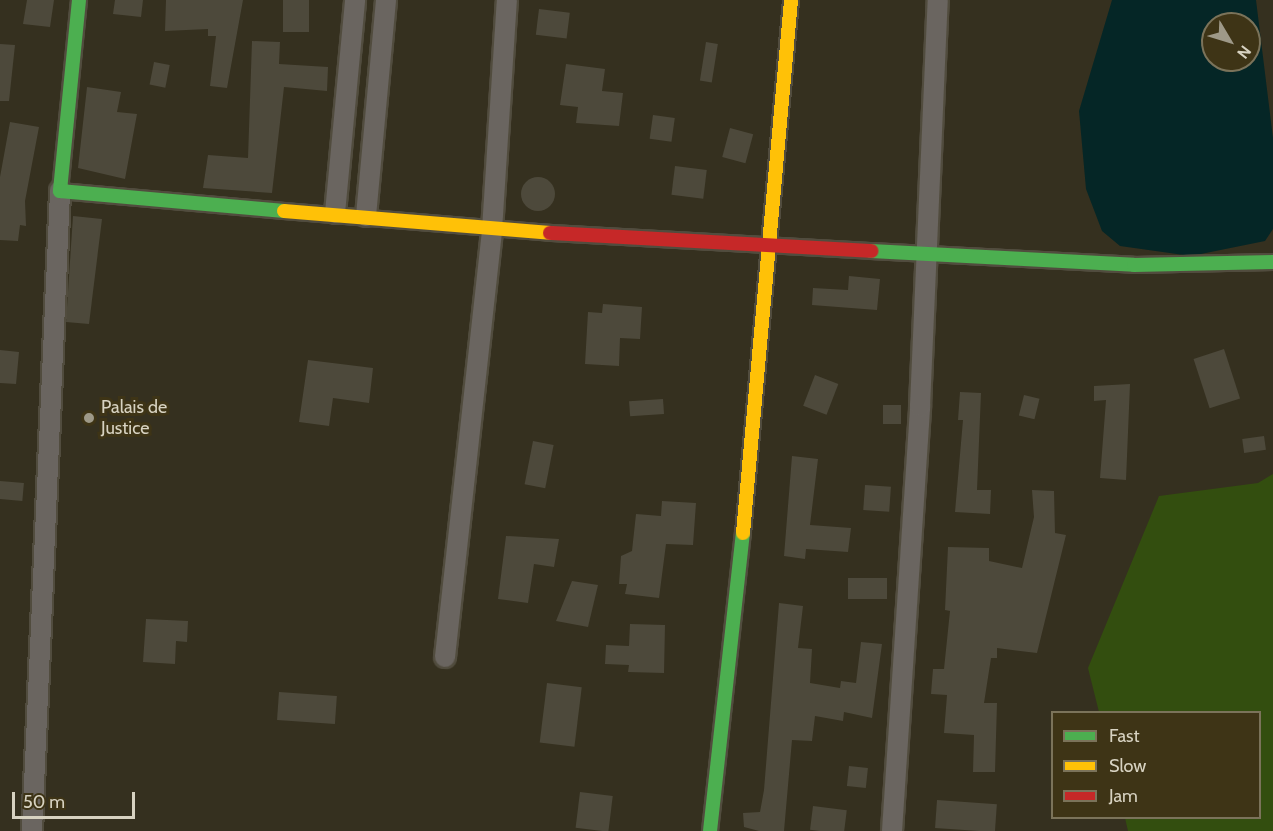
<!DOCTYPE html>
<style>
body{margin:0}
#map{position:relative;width:1273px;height:831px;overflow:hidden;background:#35301f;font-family:Cabin,sans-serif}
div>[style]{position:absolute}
.green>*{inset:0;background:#334e0f}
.water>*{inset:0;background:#052626}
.building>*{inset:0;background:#4d493b;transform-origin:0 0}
.round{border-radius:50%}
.roads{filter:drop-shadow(2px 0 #514c3e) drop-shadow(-2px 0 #514c3e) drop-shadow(0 2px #514c3e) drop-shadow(0 -2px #514c3e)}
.street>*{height:20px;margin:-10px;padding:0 10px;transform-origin:10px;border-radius:10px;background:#6a6560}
.fast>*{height:14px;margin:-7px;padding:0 7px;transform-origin:7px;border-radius:7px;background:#4caf50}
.slow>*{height:14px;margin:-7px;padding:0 7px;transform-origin:7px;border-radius:7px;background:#ffc107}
.jam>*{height:14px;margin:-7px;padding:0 7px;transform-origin:7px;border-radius:7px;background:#c62828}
.dots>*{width:16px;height:16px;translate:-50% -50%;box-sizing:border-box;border:3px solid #3e3416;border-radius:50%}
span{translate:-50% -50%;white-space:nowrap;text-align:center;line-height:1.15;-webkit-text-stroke:6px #3e3416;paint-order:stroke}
.poi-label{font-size:18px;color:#d7d2c1}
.left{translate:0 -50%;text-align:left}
.legend{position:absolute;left:1051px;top:711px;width:210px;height:108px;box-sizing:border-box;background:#3e3416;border:2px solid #7b735a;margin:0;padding:8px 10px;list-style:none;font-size:18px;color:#d7d2c1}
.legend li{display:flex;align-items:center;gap:12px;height:30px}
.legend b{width:30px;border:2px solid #7b735a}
.north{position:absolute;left:1201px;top:12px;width:60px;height:60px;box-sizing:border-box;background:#3e3416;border:2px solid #7b735a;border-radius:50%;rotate:128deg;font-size:16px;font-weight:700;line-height:24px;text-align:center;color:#d7d2c1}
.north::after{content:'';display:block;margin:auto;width:21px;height:27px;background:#9e9988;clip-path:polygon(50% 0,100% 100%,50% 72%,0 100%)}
.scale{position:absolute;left:12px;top:792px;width:123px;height:27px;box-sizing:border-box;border:3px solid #d7d2c1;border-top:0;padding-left:8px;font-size:18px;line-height:21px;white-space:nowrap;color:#d7d2c1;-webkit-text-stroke:4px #3e3416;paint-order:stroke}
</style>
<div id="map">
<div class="green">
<div style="clip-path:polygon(1273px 474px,1273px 831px,1128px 831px,1125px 818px,1260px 818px,1260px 712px,1099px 712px,1088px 668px,1159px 496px,1258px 483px)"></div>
</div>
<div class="water">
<div style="clip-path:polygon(evenodd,1112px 0,1256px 0,1273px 138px,1273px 229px,1265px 241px,1191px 256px,1120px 246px,1102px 231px,1086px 189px,1079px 111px,1112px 0,1213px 24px,1249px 24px,1249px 60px,1213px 60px,1213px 24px)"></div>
</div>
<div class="building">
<div style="clip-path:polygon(27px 0,54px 0,50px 27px,23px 24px)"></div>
<div style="clip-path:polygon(115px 0,143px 0,141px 17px,113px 14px)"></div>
<div style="clip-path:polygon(166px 0,243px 0,227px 88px,210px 86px,216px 36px,208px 36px,208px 29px,165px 31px)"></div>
<div style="left:283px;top:0;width:26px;height:32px"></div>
<div style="left:539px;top:9px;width:31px;height:26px;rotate:7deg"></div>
<div style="clip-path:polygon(252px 41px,280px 42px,279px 64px,328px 67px,327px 91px,284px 87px,272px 193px,203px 188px,208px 155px,248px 158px)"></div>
<div style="left:706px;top:42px;width:12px;height:39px;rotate:9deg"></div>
<div style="clip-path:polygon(0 44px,15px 45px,9px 101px,0 101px)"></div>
<div style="left:154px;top:62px;width:16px;height:23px;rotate:11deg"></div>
<div style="clip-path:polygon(566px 64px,605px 69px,602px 91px,623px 93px,619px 126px,576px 123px,578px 107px,560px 105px)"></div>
<div style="clip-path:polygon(87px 87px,121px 92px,117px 112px,137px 114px,125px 179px,78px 168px)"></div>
<div style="left:653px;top:115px;width:22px;height:24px;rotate:8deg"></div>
<div style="clip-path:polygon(10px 122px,39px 127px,25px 201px,26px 226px,20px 225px,18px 241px,0 240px,0 177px)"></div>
<div style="left:730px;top:128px;width:24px;height:30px;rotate:15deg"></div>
<div style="left:675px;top:166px;width:32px;height:29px;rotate:7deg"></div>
<div class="round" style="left:521px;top:177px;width:34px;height:34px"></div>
<div style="clip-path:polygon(73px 216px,102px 219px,89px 324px,66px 322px)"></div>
<div style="clip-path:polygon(849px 276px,880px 279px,877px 310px,812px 305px,813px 288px,848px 290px)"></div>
<div style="clip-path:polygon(603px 304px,642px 307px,640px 339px,620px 338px,619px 366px,585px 364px,588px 312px,602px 313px)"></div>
<div style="left:1224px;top:349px;width:52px;height:32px;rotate:72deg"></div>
<div style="clip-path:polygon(0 350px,19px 352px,16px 384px,0 383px)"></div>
<div style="clip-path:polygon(308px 360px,373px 368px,369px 403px,333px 398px,329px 426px,299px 422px)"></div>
<div style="left:815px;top:375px;width:25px;height:33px;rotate:21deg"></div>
<div style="clip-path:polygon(1130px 384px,1126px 480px,1100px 478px,1106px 400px,1094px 401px,1094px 386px)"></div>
<div style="clip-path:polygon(960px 392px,981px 393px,977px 490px,991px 490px,990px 514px,955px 512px,963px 420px,958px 420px)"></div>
<div style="left:1024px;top:395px;width:16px;height:21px;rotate:14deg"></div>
<div style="left:663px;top:399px;width:15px;height:34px;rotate:86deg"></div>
<div style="left:901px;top:405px;width:19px;height:18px;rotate:90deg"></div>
<div style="left:1264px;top:436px;width:14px;height:22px;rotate:82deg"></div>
<div style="left:533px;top:441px;width:21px;height:44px;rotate:11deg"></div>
<div style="clip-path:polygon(792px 456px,818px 459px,810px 525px,851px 528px,848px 552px,806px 549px,805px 559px,784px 556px)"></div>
<div style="left:0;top:481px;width:24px;height:18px;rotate:5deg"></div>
<div style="left:865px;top:485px;width:26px;height:25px;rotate:4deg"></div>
<div style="clip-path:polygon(1032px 490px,1054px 491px,1055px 533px,1066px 535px,1037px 653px,997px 648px,997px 658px,991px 658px,984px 703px,997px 703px,995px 772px,973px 772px,974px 735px,944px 733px,947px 695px,931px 694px,933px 669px,944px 669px,950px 611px,945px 610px,948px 547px,989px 548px,989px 561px,1022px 568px,1034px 517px)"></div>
<div style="clip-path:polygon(662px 501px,696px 503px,693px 545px,666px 544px,659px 598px,625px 594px,627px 584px,619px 584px,621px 556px,632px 551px,636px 514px,661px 516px)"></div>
<div style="clip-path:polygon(506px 536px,559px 539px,554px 567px,534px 564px,528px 603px,498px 599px)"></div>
<div style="left:887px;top:578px;width:21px;height:39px;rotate:90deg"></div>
<div style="clip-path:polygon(572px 581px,598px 585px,588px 627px,556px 621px)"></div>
<div style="clip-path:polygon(779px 603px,803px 606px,798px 648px,812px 649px,810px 683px,840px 688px,841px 681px,856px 683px,861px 642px,882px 644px,872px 718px,844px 712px,843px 721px,815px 716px,812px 741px,792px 740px,784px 831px,759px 831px,744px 827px,743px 813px,760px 812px,764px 790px)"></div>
<div style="clip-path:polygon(146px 619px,188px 621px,187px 642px,176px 641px,175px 664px,143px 662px)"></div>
<div style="clip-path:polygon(630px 624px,665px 625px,664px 673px,628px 672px,629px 665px,605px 664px,606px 645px,629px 646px)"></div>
<div style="left:547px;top:683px;width:35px;height:60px;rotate:7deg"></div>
<div style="left:279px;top:692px;width:58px;height:28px;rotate:4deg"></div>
<div style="left:849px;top:766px;width:19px;height:20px;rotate:6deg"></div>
<div style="left:580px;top:792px;width:33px;height:36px;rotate:7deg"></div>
<div style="left:937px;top:800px;width:60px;height:28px;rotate:4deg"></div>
<div style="left:813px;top:806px;width:34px;height:24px;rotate:7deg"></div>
</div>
<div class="roads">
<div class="street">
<div style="left:335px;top:213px;width:214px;rotate:-84.6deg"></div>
<div style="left:366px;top:216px;width:217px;rotate:-84.7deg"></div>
<div style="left:445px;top:657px;width:430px;rotate:-83.7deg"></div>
<div style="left:492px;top:230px;width:230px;rotate:-86.3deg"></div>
<div style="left:32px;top:831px;width:641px;rotate:-87.49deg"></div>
<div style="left:892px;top:831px;width:426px;rotate:-86.2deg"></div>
<div style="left:920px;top:406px;width:406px;rotate:-87.5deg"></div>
</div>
<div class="fast">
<div style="left:79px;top:0;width:192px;rotate:95.7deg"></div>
<div style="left:60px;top:191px;width:225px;rotate:5.1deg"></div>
<div style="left:871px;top:251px;width:263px;rotate:3deg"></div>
<div style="left:1134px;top:265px;width:139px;rotate:-1.2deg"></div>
<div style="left:710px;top:831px;width:300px;rotate:-83.7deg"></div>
</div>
<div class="slow">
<div style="left:284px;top:211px;width:267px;rotate:4.7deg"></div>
<div style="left:743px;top:533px;width:535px;rotate:-84.85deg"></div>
</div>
<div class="jam">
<div style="left:550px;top:233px;width:322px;rotate:3.2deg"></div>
</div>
</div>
<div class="dots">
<div style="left:89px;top:418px;background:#9e9988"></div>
</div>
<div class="poi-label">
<span class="left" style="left:101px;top:418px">Palais de<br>Justice</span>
</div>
<ul class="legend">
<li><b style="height:8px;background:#4caf50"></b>Fast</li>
<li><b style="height:8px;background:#ffc107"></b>Slow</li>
<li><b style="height:8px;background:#c62828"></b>Jam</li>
</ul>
<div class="north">N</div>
<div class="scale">50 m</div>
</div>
